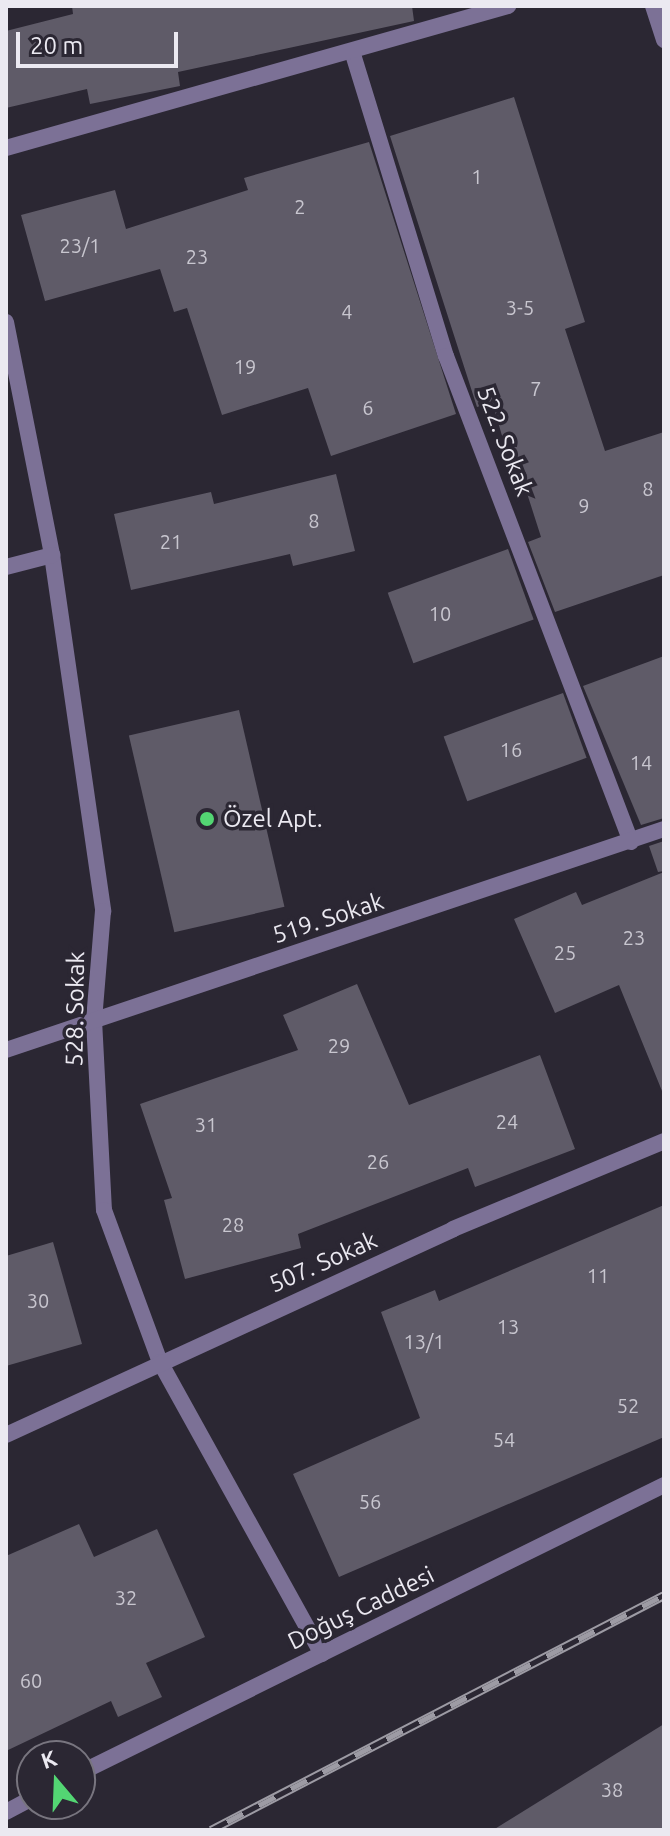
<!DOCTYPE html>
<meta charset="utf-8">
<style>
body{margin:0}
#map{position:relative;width:670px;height:1836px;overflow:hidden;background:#2b2733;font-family:Ubuntu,sans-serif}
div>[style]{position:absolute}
.building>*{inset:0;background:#5f5b68;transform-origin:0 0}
.minor>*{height:16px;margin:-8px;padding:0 8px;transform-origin:8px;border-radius:8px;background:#7c7196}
.tertiary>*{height:16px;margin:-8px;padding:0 8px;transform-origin:8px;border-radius:8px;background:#7c7196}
.rail>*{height:9px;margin-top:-4.5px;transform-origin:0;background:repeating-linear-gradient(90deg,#2b2733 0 18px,#9d9ba4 0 36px);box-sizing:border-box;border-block:2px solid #9d9ba4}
.dots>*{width:22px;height:22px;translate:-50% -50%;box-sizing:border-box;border:4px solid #2b2733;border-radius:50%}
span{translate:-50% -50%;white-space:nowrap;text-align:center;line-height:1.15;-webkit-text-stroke:7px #2b2733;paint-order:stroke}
.number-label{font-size:20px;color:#c8c6cf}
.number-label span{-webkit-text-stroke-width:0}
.street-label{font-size:24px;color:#ebe9f1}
.poi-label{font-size:24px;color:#ebe9f1}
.left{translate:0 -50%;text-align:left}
.frame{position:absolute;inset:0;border:8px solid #ebe9f1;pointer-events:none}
.north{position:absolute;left:16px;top:1740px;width:80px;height:80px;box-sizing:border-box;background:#2b2733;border:2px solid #78757f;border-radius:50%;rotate:341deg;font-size:22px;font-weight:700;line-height:32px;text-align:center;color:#ebe9f1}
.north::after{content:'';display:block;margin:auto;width:28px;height:36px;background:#53d673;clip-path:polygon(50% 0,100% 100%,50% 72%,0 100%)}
.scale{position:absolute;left:16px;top:32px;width:162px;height:36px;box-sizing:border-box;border:4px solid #ebe9f1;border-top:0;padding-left:10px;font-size:24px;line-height:28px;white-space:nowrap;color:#ebe9f1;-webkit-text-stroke:6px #2b2733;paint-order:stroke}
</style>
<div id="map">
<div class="building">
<div style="clip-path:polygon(72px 6px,412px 6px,414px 21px,178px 72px,180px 86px,90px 104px,87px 89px,6px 108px,6px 31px,73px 14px)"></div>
<div style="clip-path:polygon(514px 97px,585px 322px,565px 329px,605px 451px,664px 432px,664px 575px,555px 612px,528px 542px,541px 537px,509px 437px,503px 439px,492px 402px,477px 407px,390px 136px)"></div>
<div style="clip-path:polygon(369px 142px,456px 414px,331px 456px,308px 388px,222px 415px,187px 308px,174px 312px,160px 269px,45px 301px,21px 215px,115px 190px,126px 229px,248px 190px,244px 178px)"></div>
<div style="clip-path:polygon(336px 474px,355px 551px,293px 566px,290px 554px,131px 590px,114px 514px,211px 492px,214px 504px)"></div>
<div style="left:508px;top:549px;width:75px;height:128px;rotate:70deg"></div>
<div style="clip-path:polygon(664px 656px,664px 818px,641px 825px,583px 686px)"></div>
<div style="left:563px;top:693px;width:69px;height:127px;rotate:70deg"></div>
<div style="left:239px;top:710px;width:202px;height:113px;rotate:77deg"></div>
<div style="clip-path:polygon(664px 841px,664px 871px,658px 872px,649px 846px)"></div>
<div style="clip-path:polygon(664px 872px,664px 1091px,662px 1091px,619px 985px,555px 1013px,514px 919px,576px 892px,582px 905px)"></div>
<div style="clip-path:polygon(357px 984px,409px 1105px,540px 1055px,575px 1149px,475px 1187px,468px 1168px,298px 1234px,301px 1248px,185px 1279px,164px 1200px,172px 1198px,140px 1104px,298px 1050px,283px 1015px)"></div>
<div style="clip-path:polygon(664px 1205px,664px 1437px,339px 1577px,293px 1474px,420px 1418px,381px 1312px,435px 1290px,439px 1301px)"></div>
<div style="clip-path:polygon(53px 1242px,82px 1344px,6px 1366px,6px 1256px)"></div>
<div style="clip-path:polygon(79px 1524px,94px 1557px,157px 1529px,205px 1637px,146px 1663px,162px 1697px,118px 1717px,111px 1701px,6px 1751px,6px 1556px)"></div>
<div style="clip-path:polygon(664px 1724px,664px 1830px,493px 1830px)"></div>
</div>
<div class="minor">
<div style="left:653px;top:6px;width:36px;rotate:72deg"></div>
<div style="left:352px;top:51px;width:319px;rotate:72.9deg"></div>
<div style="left:446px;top:356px;width:520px;rotate:69.16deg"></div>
<div style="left:6px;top:148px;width:522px;rotate:-15.79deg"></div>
<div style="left:6px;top:322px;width:237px;rotate:78.8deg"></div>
<div style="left:52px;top:555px;width:360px;rotate:81.8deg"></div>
<div style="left:103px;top:911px;width:109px;rotate:94.7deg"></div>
<div style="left:94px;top:1020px;width:190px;rotate:87deg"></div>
<div style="left:104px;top:1210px;width:162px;rotate:69.8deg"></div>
<div style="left:160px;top:1362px;width:334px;rotate:61deg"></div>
<div style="left:6px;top:567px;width:48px;rotate:-14.6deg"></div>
<div style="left:6px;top:1050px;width:694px;rotate:-18.57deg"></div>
<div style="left:6px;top:1435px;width:492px;rotate:-24.7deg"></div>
<div style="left:453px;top:1229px;width:229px;rotate:-22.6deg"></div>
</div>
<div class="tertiary">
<div style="left:80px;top:1773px;width:651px;rotate:-26.25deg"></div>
<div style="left:6px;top:1812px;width:30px;rotate:-28deg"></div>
</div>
<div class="rail">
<div style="left:211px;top:1830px;width:510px;rotate:-27.42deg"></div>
</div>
<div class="dots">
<div style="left:207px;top:819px;background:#53d673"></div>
</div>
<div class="number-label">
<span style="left:477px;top:176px">1</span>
<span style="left:300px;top:206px">2</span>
<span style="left:80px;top:245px">23/1</span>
<span style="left:197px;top:256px">23</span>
<span style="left:520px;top:307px">3-5</span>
<span style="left:347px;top:311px">4</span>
<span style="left:245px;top:366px">19</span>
<span style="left:536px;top:388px">7</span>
<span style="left:368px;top:407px">6</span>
<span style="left:648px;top:488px">8</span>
<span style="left:584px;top:505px">9</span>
<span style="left:314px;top:520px">8</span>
<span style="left:171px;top:541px">21</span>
<span style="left:440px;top:613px">10</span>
<span style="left:511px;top:749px">16</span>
<span style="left:641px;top:762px">14</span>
<span style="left:634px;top:937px">23</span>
<span style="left:565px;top:952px">25</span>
<span style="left:339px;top:1045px">29</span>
<span style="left:507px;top:1121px">24</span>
<span style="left:206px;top:1124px">31</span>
<span style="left:378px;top:1161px">26</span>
<span style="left:233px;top:1224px">28</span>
<span style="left:598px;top:1275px">11</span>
<span style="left:38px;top:1300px">30</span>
<span style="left:508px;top:1326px">13</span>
<span style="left:424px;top:1341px">13/1</span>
<span style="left:628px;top:1405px">52</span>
<span style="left:504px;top:1439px">54</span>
<span style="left:370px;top:1501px">56</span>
<span style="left:126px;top:1597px">32</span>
<span style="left:31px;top:1680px">60</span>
<span style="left:612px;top:1789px">38</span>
</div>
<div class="street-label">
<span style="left:505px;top:441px;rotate:69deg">522. Sokak</span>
<span style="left:328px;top:918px;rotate:-18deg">519. Sokak</span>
<span style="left:75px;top:1009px;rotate:-89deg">528. Sokak</span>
<span style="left:323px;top:1262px;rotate:-24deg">507. Sokak</span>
<span style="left:361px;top:1608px;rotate:-26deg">Doğuş Caddesi</span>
</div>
<div class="poi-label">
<span class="left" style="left:223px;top:819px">Özel Apt.</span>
</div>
<div class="frame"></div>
<div class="north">K</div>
<div class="scale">20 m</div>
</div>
